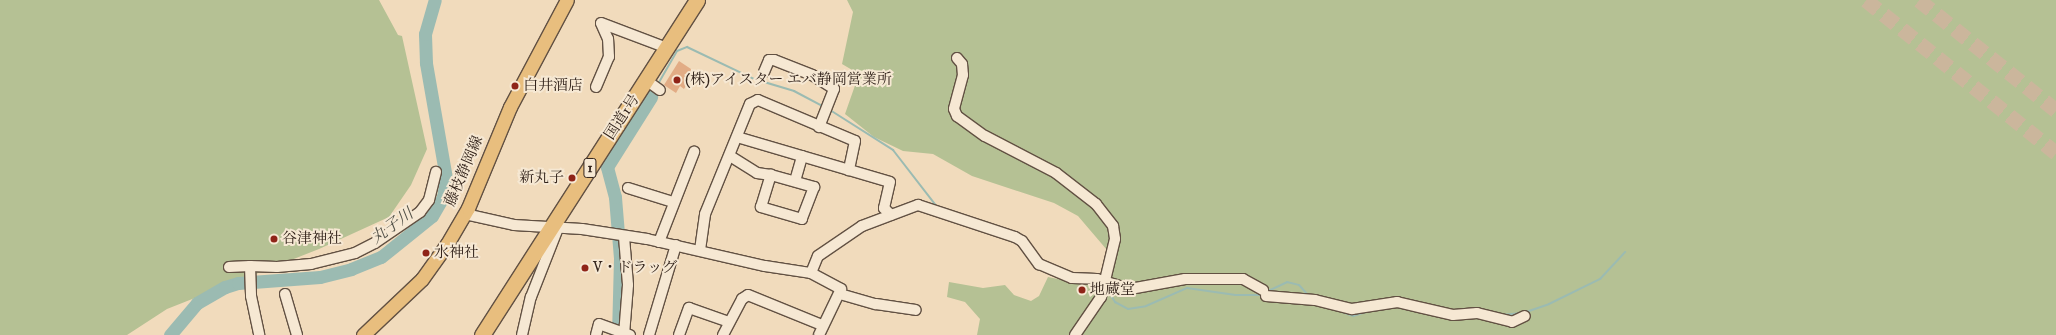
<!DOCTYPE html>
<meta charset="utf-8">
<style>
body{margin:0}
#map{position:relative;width:2056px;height:335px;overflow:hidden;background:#f1dbbc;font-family:"IM FELL DW Pica","Noto Serif JP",serif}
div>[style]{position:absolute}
.green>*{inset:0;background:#b5c194}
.stream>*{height:2px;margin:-1px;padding:0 1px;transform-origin:1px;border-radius:1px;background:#9bbbb2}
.river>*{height:13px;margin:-6.5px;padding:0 6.5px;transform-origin:6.5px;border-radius:6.5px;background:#9bbbb2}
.building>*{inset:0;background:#e2ac85}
.highway-tunnel>*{height:15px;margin-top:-7.5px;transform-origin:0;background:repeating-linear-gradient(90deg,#cbb69c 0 15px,transparent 0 23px)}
.roads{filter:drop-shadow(1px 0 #625143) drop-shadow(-1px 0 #625143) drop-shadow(0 1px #625143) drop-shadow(0 -1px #625143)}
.minor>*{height:10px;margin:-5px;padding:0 5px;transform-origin:5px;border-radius:5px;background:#f6e8d3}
.major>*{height:13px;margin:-6.5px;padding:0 6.5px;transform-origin:6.5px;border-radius:6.5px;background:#e8be7e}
.highway>*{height:15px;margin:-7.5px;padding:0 7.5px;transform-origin:7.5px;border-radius:7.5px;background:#e8be7e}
.dots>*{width:11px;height:11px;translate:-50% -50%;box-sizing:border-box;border:2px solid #f6e8d3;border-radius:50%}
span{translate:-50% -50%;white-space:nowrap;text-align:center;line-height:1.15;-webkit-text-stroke:4px #f6e8d3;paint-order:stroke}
.shield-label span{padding:1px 3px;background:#f6e8d3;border:1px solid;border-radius:3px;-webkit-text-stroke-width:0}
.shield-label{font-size:14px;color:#32231b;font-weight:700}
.poi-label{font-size:15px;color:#32231b}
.left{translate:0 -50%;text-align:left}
.right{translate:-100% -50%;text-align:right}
.street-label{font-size:15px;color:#32231b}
.water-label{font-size:16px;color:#525148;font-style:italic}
</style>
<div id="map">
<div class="green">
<div style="clip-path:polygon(0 0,379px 0,398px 35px,402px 36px,427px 149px,411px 185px,389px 217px,319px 249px,167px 309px,127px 335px,0 335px)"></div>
<div style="clip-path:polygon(847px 0,2056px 0,2056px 335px,977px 335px,980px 319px,965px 302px,947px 297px,949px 282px,983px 288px,1005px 285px,1014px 295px,1031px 301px,1039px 296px,1048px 277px,1092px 286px,1103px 274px,1107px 250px,1078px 216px,1054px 203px,972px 176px,933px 154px,903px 151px,874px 137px,845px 114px,859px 74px,842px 64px,853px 12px)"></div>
</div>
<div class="stream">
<div style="left:658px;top:84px;width:38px;rotate:-60deg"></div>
<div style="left:677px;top:51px;width:11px;rotate:-22deg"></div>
<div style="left:687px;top:47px;width:74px;rotate:25.5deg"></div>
<div style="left:754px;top:79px;width:42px;rotate:16.7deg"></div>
<div style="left:794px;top:91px;width:34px;rotate:28deg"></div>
<div style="left:651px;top:97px;width:8px;rotate:-60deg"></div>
<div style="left:830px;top:110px;width:75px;rotate:32.4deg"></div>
<div style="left:893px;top:150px;width:72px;rotate:52.3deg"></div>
<div style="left:1106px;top:288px;width:17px;rotate:57deg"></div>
<div style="left:1115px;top:302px;width:15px;rotate:28deg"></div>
<div style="left:1128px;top:309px;width:18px;rotate:-9deg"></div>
<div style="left:1146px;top:306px;width:45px;rotate:-23.7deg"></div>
<div style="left:1187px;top:288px;width:49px;rotate:8.3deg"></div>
<div style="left:1235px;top:295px;width:28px"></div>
<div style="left:1266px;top:292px;width:23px;rotate:-25deg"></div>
<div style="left:1287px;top:282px;width:12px;rotate:14deg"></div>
<div style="left:1299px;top:285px;width:15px;rotate:48deg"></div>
<div style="left:1342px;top:312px;width:12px;rotate:20deg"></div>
<div style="left:1353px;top:316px;width:17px;rotate:-17deg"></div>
<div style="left:1526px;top:312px;width:24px;rotate:-19deg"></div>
<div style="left:1549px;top:304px;width:57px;rotate:-26.1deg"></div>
<div style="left:1600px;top:279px;width:37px;rotate:-47deg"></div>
<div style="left:1502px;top:315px;width:19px;rotate:-6deg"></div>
</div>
<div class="river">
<div style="left:170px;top:335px;width:42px;rotate:-49.8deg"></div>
<div style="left:197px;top:303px;width:32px;rotate:-30deg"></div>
<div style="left:225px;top:287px;width:14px;rotate:-17deg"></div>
<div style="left:238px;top:283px;width:82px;rotate:-4.2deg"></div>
<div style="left:320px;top:277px;width:32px;rotate:-14deg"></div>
<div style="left:351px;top:269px;width:32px;rotate:-22deg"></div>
<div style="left:381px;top:257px;width:65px;rotate:-38.8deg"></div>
<div style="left:432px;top:216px;width:22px;rotate:-60deg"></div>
<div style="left:443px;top:197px;width:19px;rotate:-81deg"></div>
<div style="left:446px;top:178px;width:117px;rotate:-99.9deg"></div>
<div style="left:426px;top:63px;width:29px;rotate:-92deg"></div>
<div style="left:425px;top:34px;width:35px;rotate:-74deg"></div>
<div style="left:618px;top:335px;width:77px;rotate:-88.5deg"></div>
<div style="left:620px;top:258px;width:61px;rotate:-94.7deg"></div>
<div style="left:615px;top:197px;width:31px;rotate:-105deg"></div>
<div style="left:607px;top:167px;width:83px;rotate:-57.8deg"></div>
</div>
<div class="building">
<div style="clip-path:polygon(679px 61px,691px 69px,687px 84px,684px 89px,680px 86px,676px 93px,664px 85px)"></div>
</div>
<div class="highway-tunnel">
<div style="left:1866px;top:0;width:244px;rotate:38.8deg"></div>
<div style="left:1919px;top:0;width:176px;rotate:38.8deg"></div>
</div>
<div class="roads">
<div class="minor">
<div style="left:957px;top:58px;width:8px;rotate:50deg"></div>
<div style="left:962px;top:64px;width:11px;rotate:85deg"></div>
<div style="left:963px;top:75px;width:35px;rotate:105deg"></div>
<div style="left:954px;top:109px;width:8px;rotate:67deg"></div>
<div style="left:957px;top:116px;width:34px;rotate:36deg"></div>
<div style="left:985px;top:136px;width:80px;rotate:27.5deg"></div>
<div style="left:1056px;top:173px;width:51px;rotate:37.8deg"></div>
<div style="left:1096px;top:204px;width:28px;rotate:52deg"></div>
<div style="left:1113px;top:226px;width:13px;rotate:81deg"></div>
<div style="left:1115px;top:239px;width:60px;rotate:103.6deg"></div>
<div style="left:1101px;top:297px;width:46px;rotate:124.4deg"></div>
<div style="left:764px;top:72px;width:13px;rotate:-67deg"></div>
<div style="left:769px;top:60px;width:5px"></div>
<div style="left:774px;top:60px;width:41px;rotate:21.5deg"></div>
<div style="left:812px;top:75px;width:26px;rotate:32deg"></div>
<div style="left:834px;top:89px;width:41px;rotate:111.5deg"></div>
<div style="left:646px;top:80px;width:17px;rotate:36deg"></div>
<div style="left:596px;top:87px;width:33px;rotate:-67deg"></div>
<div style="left:609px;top:57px;width:18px;rotate:-93deg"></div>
<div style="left:608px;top:39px;width:17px;rotate:-114deg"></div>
<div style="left:601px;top:23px;width:71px;rotate:20.7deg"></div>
<div style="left:737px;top:137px;width:159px;rotate:16.4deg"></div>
<div style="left:890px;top:182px;width:27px;rotate:103deg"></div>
<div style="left:884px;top:208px;width:10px;rotate:45deg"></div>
<div style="left:730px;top:156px;width:32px;rotate:32deg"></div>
<div style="left:757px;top:173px;width:14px;rotate:8deg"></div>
<div style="left:771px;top:175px;width:45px;rotate:15.6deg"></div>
<div style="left:814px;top:187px;width:34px;rotate:111deg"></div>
<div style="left:802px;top:219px;width:43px;rotate:-163.7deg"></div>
<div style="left:761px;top:207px;width:34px;rotate:-73deg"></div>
<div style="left:795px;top:181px;width:26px;rotate:-74deg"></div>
<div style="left:628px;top:188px;width:47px;rotate:17.3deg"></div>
<div style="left:465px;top:214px;width:50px;rotate:12.7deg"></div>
<div style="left:514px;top:225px;width:68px;rotate:3.4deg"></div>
<div style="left:582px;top:229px;width:66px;rotate:8.7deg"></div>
<div style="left:647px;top:239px;width:121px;rotate:12.9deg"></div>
<div style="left:765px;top:266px;width:47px;rotate:8.7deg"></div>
<div style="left:811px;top:273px;width:34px;rotate:28deg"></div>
<div style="left:841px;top:289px;width:51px;rotate:115.6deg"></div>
<div style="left:624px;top:237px;width:48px;rotate:85.2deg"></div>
<div style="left:628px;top:285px;width:50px;rotate:94.6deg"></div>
<div style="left:659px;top:242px;width:97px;rotate:-68.7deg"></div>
<div style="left:700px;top:250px;width:36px;rotate:-82deg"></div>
<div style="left:705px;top:214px;width:119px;rotate:-67.8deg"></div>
<div style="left:750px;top:104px;width:9px;rotate:-27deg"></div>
<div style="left:758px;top:100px;width:105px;rotate:22.9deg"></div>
<div style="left:855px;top:141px;width:30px;rotate:102deg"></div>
<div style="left:250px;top:266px;width:27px;rotate:2deg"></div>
<div style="left:277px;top:267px;width:34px;rotate:-5deg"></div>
<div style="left:311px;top:264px;width:45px;rotate:-14deg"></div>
<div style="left:355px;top:253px;width:22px;rotate:-27deg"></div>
<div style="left:375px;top:243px;width:55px;rotate:-34.6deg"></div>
<div style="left:420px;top:212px;width:15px;rotate:-53deg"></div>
<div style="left:429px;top:200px;width:29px;rotate:-76deg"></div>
<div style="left:229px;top:267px;width:21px;rotate:-3deg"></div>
<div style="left:250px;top:266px;width:30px;rotate:88deg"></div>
<div style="left:251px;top:296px;width:40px;rotate:78deg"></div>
<div style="left:811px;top:273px;width:18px;rotate:-68deg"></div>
<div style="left:818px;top:256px;width:53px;rotate:-34.3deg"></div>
<div style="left:862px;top:226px;width:60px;rotate:-20.6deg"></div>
<div style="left:918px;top:205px;width:102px;rotate:18.3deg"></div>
<div style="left:1015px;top:237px;width:8px;rotate:30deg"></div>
<div style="left:1022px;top:241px;width:29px;rotate:54deg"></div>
<div style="left:1039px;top:264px;width:36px;rotate:23deg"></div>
<div style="left:1072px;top:278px;width:25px;rotate:2deg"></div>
<div style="left:1097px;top:279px;width:34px;rotate:17deg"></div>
<div style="left:1130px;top:289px;width:56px;rotate:-10.3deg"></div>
<div style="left:1185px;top:279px;width:58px"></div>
<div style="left:1243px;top:279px;width:23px;rotate:29deg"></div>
<div style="left:285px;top:294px;width:43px;rotate:73.7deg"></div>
<div style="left:840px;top:294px;width:37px;rotate:16deg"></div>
<div style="left:876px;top:304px;width:40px;rotate:8.5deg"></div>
<div style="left:1266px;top:296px;width:49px;rotate:4.7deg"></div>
<div style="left:1315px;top:300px;width:38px;rotate:14deg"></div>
<div style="left:1352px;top:309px;width:46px;rotate:-8.8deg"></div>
<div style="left:1397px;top:302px;width:57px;rotate:13.1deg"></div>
<div style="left:1453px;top:315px;width:24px;rotate:-5deg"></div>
<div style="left:1477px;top:313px;width:36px;rotate:14deg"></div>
<div style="left:1512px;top:322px;width:14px;rotate:-25deg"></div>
<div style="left:522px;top:335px;width:39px;rotate:-77deg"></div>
<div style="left:531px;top:297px;width:74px;rotate:-68.6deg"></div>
<div style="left:596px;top:335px;width:11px;rotate:-75deg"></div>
<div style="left:599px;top:324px;width:33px;rotate:20deg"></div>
<div style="left:649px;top:335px;width:94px;rotate:-73.3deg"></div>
<div style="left:679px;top:335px;width:29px;rotate:-70deg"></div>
<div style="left:689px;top:308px;width:42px;rotate:19.3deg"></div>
<div style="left:723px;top:335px;width:41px;rotate:-62.2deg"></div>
<div style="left:742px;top:299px;width:7px;rotate:-34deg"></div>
<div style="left:748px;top:295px;width:80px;rotate:22.1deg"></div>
</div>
<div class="major">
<div style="left:363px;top:335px;width:81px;rotate:-43.5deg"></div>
<div style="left:422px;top:279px;width:43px;rotate:-54.5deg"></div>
<div style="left:447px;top:244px;width:42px;rotate:-59.7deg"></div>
<div style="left:468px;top:208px;width:109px;rotate:-67.4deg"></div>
<div style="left:510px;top:107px;width:121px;rotate:-62deg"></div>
</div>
<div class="highway">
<div style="left:482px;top:335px;width:398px;rotate:-57.3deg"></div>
</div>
</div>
<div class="dots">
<div style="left:677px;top:80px;background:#8f2418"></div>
<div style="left:515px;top:86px;background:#8f2418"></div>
<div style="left:572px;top:178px;background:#8f2418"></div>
<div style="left:274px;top:239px;background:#8f2418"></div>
<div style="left:426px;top:253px;background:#8f2418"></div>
<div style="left:585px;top:268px;background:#8f2418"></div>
<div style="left:1082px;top:290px;background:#8f2418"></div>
</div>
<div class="shield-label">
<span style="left:590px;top:168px">1</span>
</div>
<div class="poi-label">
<span class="left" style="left:685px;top:80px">(株)アイスター エバ静岡営業所</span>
<span class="left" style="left:523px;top:86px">白井酒店</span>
<span class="right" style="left:564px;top:178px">新丸子</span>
<span class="left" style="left:282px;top:239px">谷津神社</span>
<span class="left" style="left:434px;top:253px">水神社</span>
<span class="left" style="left:593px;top:268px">V・ドラッグ</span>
<span class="left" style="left:1090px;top:290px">地蔵堂</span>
</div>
<div class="street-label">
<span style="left:622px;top:117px;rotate:-57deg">国道1号</span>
<span style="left:464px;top:171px;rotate:-67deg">藤枝静岡線</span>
</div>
<div class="water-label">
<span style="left:392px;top:226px;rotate:-36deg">丸子川</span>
</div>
</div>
